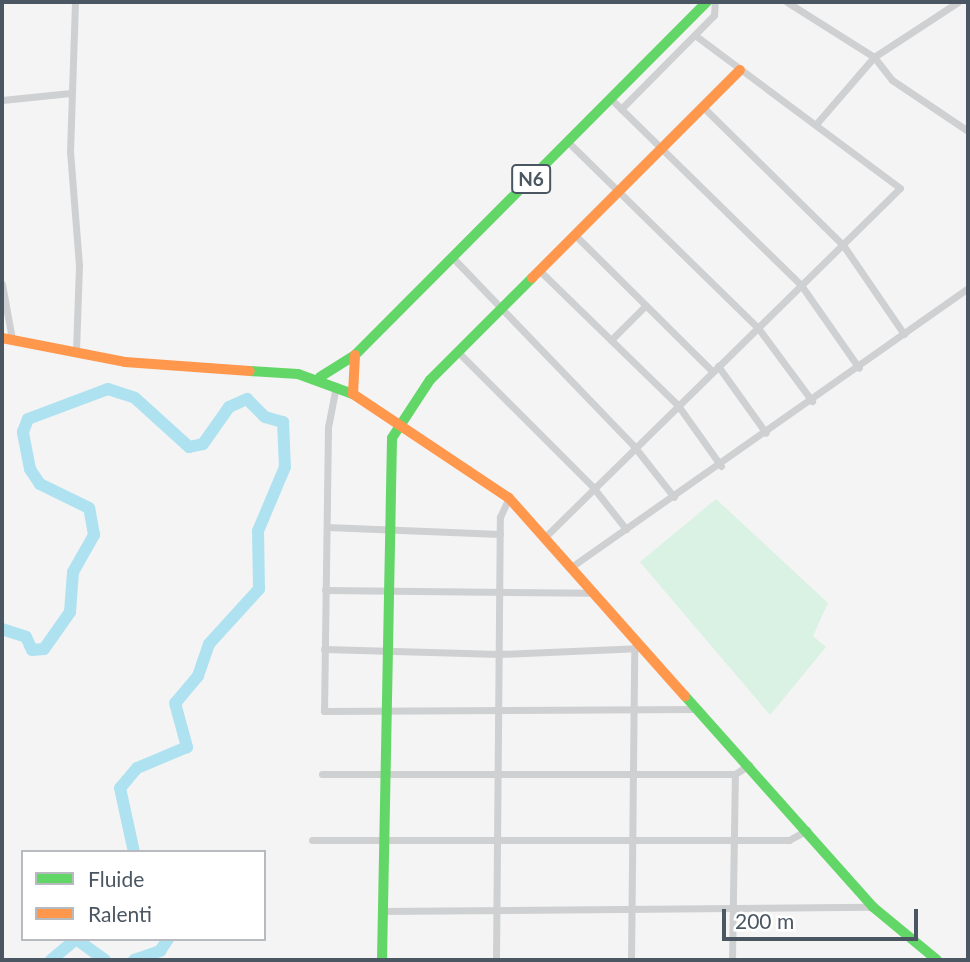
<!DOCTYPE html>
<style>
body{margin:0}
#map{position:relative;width:970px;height:962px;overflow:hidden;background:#f4f4f4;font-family:Lato,sans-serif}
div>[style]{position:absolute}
.green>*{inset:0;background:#d9f2e3}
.river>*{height:12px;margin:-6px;padding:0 6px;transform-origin:6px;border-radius:6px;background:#aee2f0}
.street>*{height:7px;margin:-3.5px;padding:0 3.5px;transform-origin:3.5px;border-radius:3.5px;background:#ced0d2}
.fast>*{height:10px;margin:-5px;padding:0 5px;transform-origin:5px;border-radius:5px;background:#63d668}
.slow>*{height:10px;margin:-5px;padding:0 5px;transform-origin:5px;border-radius:5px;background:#ff974d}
span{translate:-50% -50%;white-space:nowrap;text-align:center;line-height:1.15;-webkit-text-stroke:7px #fff;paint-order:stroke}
.shield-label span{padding:2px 5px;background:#fff;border:2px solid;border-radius:5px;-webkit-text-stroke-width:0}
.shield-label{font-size:19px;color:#4a5661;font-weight:700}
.frame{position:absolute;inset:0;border:4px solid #4a5661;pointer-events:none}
.legend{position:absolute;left:21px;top:850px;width:245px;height:91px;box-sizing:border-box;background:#fff;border:2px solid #b7bbc0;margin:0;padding:9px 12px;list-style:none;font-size:21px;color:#4a5661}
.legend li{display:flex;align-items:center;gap:14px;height:35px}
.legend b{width:35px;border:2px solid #b7bbc0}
.scale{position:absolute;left:722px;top:909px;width:196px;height:32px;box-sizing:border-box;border:4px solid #4a5661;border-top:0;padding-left:9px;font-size:21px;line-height:24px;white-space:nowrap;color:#4a5661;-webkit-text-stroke:5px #fff;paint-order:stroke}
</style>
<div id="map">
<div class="green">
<div style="clip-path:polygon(716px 499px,828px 603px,813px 636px,826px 647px,770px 715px,640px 562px)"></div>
</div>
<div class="river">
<div style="left:2px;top:629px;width:25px;rotate:18deg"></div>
<div style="left:26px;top:637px;width:14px;rotate:65deg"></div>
<div style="left:32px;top:650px;width:12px;rotate:-5deg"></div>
<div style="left:44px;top:649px;width:45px;rotate:-54.9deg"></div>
<div style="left:70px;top:612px;width:40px;rotate:-85.7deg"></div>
<div style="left:73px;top:572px;width:43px;rotate:-60.4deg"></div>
<div style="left:94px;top:535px;width:27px;rotate:-100deg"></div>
<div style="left:89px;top:508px;width:55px;rotate:-153.9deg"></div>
<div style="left:40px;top:484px;width:18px;rotate:-124deg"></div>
<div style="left:30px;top:469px;width:38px;rotate:-101deg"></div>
<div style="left:23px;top:432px;width:14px;rotate:-69deg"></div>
<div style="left:28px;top:419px;width:85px;rotate:-20.6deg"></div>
<div style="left:108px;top:389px;width:28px;rotate:18deg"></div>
<div style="left:135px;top:398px;width:73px;rotate:42.2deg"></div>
<div style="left:189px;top:447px;width:14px;rotate:-12deg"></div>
<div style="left:203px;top:444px;width:45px;rotate:-54.9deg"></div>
<div style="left:229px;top:407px;width:20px;rotate:-24deg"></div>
<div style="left:247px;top:399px;width:25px;rotate:45deg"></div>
<div style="left:265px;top:417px;width:19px;rotate:16deg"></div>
<div style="left:283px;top:422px;width:45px;rotate:87.5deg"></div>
<div style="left:285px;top:467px;width:69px;rotate:112.9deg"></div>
<div style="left:258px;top:531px;width:58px;rotate:89deg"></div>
<div style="left:259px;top:589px;width:74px;rotate:132.3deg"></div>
<div style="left:209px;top:644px;width:34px;rotate:109deg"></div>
<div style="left:198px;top:676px;width:35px;rotate:130deg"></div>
<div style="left:175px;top:703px;width:46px;rotate:74.7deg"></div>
<div style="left:187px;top:747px;width:54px;rotate:157.2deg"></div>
<div style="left:137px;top:768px;width:26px;rotate:130deg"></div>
<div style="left:120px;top:788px;width:66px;rotate:77.7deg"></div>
<div style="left:51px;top:960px;width:33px;rotate:-40deg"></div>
<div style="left:76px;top:939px;width:36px;rotate:36deg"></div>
<div style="left:134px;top:960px;width:28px;rotate:-19deg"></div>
<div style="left:160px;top:951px;width:14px;rotate:-56deg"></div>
</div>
<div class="street">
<div style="left:75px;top:2px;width:149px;rotate:91.9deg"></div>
<div style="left:70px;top:151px;width:114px;rotate:85.5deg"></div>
<div style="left:79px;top:265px;width:88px;rotate:92deg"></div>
<div style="left:787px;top:2px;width:103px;rotate:32.3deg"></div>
<div style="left:874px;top:57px;width:29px;rotate:52deg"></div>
<div style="left:892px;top:80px;width:92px;rotate:33.9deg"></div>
<div style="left:611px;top:99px;width:266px;rotate:44.4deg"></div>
<div style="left:801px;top:285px;width:101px;rotate:55.1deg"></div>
<div style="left:2px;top:100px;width:69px;rotate:-5.8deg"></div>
<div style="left:704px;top:108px;width:195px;rotate:44.6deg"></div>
<div style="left:843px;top:245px;width:108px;rotate:55.6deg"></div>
<div style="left:621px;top:109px;width:132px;rotate:-45.3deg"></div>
<div style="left:714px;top:15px;width:13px;rotate:-86deg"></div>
<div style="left:817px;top:123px;width:87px;rotate:-49.2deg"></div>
<div style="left:874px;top:57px;width:100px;rotate:-33.2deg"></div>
<div style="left:568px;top:142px;width:266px;rotate:44.4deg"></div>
<div style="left:758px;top:328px;width:91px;rotate:53.5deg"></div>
<div style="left:576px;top:236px;width:192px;rotate:44.8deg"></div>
<div style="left:453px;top:258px;width:260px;rotate:46.1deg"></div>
<div style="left:633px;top:445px;width:66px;rotate:51.7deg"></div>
<div style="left:540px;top:271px;width:191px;rotate:44.2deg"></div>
<div style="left:677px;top:404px;width:76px;rotate:54.6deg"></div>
<div style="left:2px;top:284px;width:56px;rotate:79.7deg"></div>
<div style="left:611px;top:340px;width:49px;rotate:-45deg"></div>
<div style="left:458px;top:352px;width:190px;rotate:45deg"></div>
<div style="left:592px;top:486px;width:55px;rotate:51.7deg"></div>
<div style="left:718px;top:366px;width:82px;rotate:54.4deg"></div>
<div style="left:336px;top:386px;width:42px;rotate:101deg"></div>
<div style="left:328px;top:427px;width:284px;rotate:90.8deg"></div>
<div style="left:324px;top:711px;width:374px;rotate:-0.3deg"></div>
<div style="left:327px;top:527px;width:173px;rotate:2.3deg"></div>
<div style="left:546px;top:536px;width:496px;rotate:-44.5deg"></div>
<div style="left:900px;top:188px;width:256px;rotate:-143.3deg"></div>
<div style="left:574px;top:565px;width:482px;rotate:-35.1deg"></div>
<div style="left:325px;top:590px;width:269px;rotate:0.6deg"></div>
<div style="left:324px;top:649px;width:176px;rotate:1.6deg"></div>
<div style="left:500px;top:654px;width:142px;rotate:-2.4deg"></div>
<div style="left:322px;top:774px;width:413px"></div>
<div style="left:735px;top:774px;width:17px;rotate:-33deg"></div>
<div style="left:312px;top:840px;width:477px"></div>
<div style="left:789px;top:840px;width:21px;rotate:-29deg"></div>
<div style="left:381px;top:911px;width:492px;rotate:-0.5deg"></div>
<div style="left:496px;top:960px;width:443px;rotate:-89.5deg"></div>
<div style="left:500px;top:517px;width:21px;rotate:-65deg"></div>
<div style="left:631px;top:960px;width:312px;rotate:-89.4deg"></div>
<div style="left:732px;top:960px;width:186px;rotate:-89.1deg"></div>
</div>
<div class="fast">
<div style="left:250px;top:371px;width:48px;rotate:3.6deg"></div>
<div style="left:298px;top:374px;width:59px;rotate:20deg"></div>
<div style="left:320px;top:377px;width:41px;rotate:-32.2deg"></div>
<div style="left:355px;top:355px;width:499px;rotate:-45.1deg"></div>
<div style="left:685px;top:696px;width:283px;rotate:48.3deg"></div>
<div style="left:873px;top:907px;width:83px;rotate:39.6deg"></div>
<div style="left:382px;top:960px;width:522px;rotate:-88.9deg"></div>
<div style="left:392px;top:438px;width:69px;rotate:-56.8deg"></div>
<div style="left:430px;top:380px;width:144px;rotate:-45deg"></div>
</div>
<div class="slow">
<div style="left:532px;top:278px;width:294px;rotate:-45deg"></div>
<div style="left:2px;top:338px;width:125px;rotate:11deg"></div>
<div style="left:125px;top:362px;width:125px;rotate:4.1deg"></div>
<div style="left:353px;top:394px;width:187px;rotate:33.7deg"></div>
<div style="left:509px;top:498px;width:265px;rotate:48.4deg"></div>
<div style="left:353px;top:394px;width:39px;rotate:-87deg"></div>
</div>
<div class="shield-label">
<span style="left:531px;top:179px">N6</span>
</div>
<div class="frame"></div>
<ul class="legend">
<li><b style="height:9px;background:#63d668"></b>Fluide</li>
<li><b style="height:9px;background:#ff974d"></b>Ralenti</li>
</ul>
<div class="scale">200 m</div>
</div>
